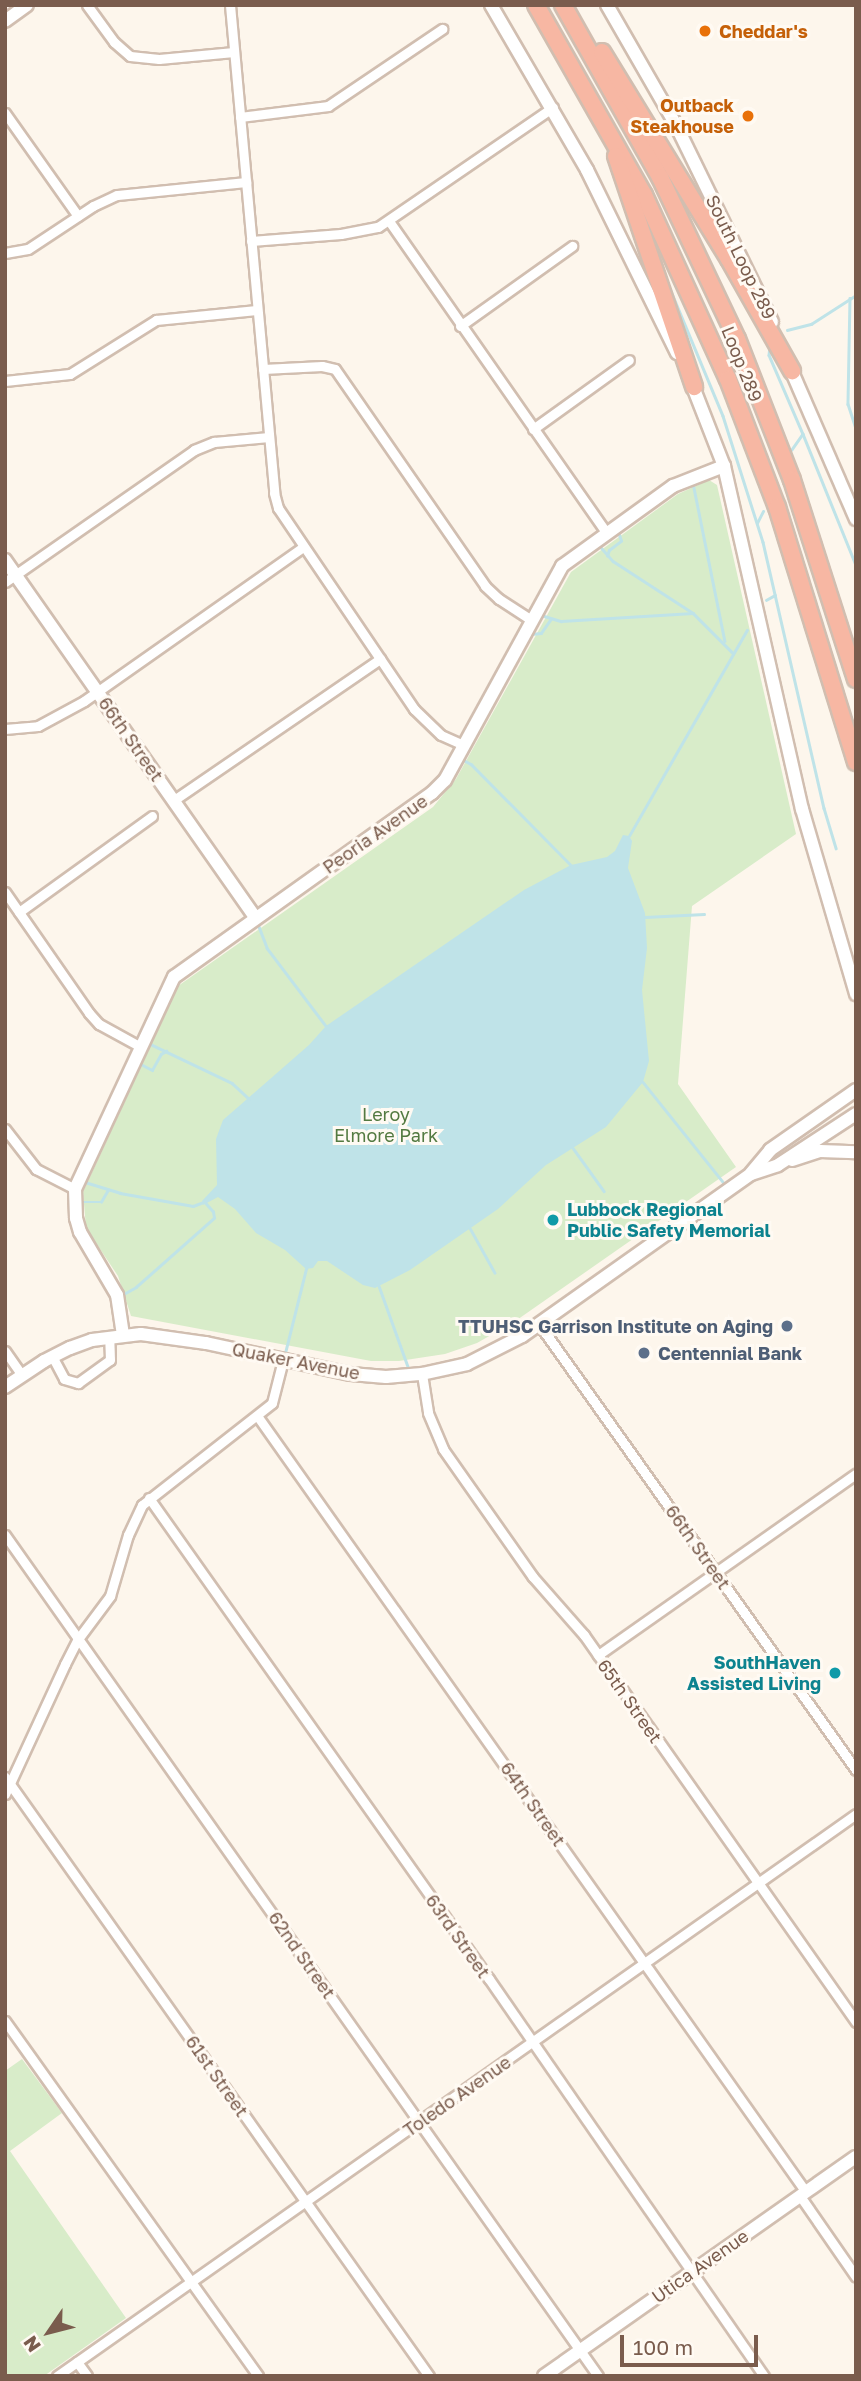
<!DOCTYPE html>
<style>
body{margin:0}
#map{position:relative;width:861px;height:2381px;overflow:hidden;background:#fdf6ec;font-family:"Golos Text",sans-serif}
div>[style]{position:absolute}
.green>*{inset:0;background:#d8ecc9}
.water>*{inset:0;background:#bfe3e8}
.stream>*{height:2.5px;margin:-1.25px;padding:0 1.25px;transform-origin:1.25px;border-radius:1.25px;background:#bfe3e8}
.roads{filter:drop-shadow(2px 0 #d1beb0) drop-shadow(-2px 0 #d1beb0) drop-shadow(0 2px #d1beb0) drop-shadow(0 -2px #d1beb0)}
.street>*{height:9px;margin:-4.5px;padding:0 4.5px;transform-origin:4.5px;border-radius:4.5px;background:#fff}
.secondary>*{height:12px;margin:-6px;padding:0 6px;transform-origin:6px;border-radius:6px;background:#fff}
.highway>*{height:16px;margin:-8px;padding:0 8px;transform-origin:8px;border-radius:8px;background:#f7b7a3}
.dots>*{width:19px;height:19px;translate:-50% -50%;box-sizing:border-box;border:4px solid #fffaf3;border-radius:50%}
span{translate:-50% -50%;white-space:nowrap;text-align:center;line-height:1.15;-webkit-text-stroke:6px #fffaf3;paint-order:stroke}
.food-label{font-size:18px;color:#c56008;font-weight:700}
.left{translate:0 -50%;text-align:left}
.right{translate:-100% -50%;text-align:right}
.street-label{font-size:18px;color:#7a5c4d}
.park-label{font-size:18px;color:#537a41}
.culture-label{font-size:18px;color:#0d838f;font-weight:700}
.service-label{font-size:18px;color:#4e5e75;font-weight:700}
.frame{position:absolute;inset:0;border:7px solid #7a5c4d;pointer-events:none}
.north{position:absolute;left:14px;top:2297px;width:70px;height:70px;-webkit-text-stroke:5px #fffaf3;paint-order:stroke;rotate:235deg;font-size:19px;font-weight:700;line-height:28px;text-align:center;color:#7a5c4d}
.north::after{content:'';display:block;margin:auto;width:24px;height:32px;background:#7a5c4d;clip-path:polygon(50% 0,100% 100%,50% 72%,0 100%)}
.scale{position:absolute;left:620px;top:2335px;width:138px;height:32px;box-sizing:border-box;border:4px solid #7a5c4d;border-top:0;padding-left:9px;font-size:21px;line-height:24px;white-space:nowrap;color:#7a5c4d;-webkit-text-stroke:5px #fffaf3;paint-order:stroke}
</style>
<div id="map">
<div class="green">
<div style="clip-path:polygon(709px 480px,717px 485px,796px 834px,692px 906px,678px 1084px,736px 1167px,514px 1322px,477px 1343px,445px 1354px,399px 1361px,371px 1361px,131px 1316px,118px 1276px,86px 1228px,83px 1192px,178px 986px,433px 807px,456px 779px,571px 572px,678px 494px)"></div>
<div style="clip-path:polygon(22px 2059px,62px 2113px,10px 2151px,126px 2318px,44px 2376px,5px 2376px,5px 2071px)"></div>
</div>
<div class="water">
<div style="clip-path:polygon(623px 835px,629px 836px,632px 841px,628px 868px,645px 913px,647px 948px,642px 990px,649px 1061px,643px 1082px,606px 1127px,546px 1165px,498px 1209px,410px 1270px,375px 1288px,363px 1285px,327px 1261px,318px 1261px,313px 1268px,306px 1269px,285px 1250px,256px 1233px,235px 1209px,218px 1197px,203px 1205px,202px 1201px,217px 1185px,216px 1139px,223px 1120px,309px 1045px,326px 1026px,524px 890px,571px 865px,607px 857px,615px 851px)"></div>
</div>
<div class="stream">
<div style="left:666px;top:279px;width:148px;rotate:67.4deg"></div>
<div style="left:723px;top:416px;width:132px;rotate:72.4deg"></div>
<div style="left:763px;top:542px;width:273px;rotate:77.1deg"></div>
<div style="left:824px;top:808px;width:42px;rotate:73.3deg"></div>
<div style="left:850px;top:298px;width:106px;rotate:91.1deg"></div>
<div style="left:848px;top:404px;width:25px;rotate:72deg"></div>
<div style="left:787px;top:330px;width:25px;rotate:-14deg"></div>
<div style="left:811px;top:324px;width:54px;rotate:-32.8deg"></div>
<div style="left:770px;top:346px;width:9px;rotate:96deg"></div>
<div style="left:769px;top:355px;width:86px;rotate:66.7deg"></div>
<div style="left:803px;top:434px;width:19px;rotate:125deg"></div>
<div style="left:803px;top:434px;width:141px;rotate:68deg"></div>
<div style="left:693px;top:483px;width:161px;rotate:78.6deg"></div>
<div style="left:757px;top:523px;width:13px;rotate:-63deg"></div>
<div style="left:599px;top:545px;width:21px;rotate:49deg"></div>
<div style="left:613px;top:561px;width:95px;rotate:33deg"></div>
<div style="left:693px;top:613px;width:57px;rotate:45deg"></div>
<div style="left:607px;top:556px;width:6px;rotate:-72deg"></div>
<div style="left:609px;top:550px;width:15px;rotate:-37deg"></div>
<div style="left:621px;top:541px;width:9px;rotate:-108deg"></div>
<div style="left:766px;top:600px;width:10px;rotate:-29deg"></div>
<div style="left:541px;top:615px;width:21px;rotate:17deg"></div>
<div style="left:561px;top:621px;width:132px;rotate:-3.5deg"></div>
<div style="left:531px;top:634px;width:10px;rotate:-6deg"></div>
<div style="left:541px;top:633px;width:16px;rotate:-55deg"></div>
<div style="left:460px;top:758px;width:13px;rotate:29deg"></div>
<div style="left:471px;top:764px;width:142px;rotate:45.3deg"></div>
<div style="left:629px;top:836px;width:237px;rotate:-60.2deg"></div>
<div style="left:645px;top:917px;width:59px;rotate:-2.9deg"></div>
<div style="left:258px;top:924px;width:26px;rotate:69deg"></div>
<div style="left:267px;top:948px;width:98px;rotate:52.9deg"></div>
<div style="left:148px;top:1043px;width:93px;rotate:25.5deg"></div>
<div style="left:232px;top:1083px;width:23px;rotate:43deg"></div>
<div style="left:139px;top:1063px;width:15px;rotate:28deg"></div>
<div style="left:152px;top:1070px;width:18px;rotate:-61deg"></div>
<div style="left:161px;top:1054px;width:6px;rotate:-31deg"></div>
<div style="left:643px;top:1082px;width:134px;rotate:51.3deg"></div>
<div style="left:573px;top:1148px;width:53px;rotate:54.2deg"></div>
<div style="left:85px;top:1182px;width:37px;rotate:17deg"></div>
<div style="left:120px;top:1193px;width:74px;rotate:10.1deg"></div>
<div style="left:193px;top:1206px;width:9px;rotate:-21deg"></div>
<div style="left:78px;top:1202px;width:23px"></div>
<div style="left:101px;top:1202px;width:14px;rotate:-60deg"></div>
<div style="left:470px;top:1228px;width:51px;rotate:60.9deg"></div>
<div style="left:379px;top:1286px;width:91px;rotate:70.2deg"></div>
<div style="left:120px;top:1296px;width:18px;rotate:-29deg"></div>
<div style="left:136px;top:1287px;width:104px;rotate:-41.5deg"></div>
<div style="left:214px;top:1218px;width:6px;rotate:-99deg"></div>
<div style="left:213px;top:1212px;width:11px;rotate:-131deg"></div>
<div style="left:284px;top:1357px;width:91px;rotate:-76deg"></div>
</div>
<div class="roads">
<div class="street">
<div style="left:87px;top:5px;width:46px;rotate:53.9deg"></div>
<div style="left:114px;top:42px;width:21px;rotate:41deg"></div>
<div style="left:130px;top:56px;width:29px;rotate:6deg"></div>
<div style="left:159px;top:59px;width:75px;rotate:-5.3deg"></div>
<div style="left:230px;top:5px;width:490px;rotate:84.8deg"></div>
<div style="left:274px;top:493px;width:16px;rotate:75deg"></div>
<div style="left:278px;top:508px;width:243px;rotate:55.9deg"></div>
<div style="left:414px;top:709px;width:37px;rotate:44deg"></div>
<div style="left:441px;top:735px;width:24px;rotate:24deg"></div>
<div style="left:5px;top:113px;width:126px;rotate:54.7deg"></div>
<div style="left:240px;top:117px;width:89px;rotate:-7.1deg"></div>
<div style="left:328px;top:106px;width:138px;rotate:-34deg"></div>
<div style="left:389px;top:221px;width:379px;rotate:55.1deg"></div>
<div style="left:251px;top:241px;width:90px;rotate:-4.4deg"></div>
<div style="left:341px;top:234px;width:38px;rotate:-11deg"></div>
<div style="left:378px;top:227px;width:212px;rotate:-34.4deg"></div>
<div style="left:5px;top:253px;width:23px;rotate:-10deg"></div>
<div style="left:28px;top:249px;width:78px;rotate:-33.5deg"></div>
<div style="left:93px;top:206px;width:26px;rotate:-25deg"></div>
<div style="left:117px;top:195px;width:130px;rotate:-5.8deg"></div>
<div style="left:460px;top:326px;width:138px;rotate:-35.5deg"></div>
<div style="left:263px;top:369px;width:59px;rotate:-2.9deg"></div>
<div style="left:322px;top:366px;width:13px;rotate:13deg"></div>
<div style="left:335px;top:369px;width:264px;rotate:55.3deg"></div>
<div style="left:485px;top:586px;width:19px;rotate:43deg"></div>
<div style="left:499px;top:599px;width:38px;rotate:33deg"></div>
<div style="left:5px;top:381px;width:65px;rotate:-6.1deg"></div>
<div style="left:70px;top:374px;width:102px;rotate:-32.1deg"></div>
<div style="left:156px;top:320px;width:101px;rotate:-5.7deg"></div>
<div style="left:533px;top:429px;width:118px;rotate:-35.7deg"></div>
<div style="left:5px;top:582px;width:231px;rotate:-34.9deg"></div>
<div style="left:194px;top:450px;width:22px;rotate:-22deg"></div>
<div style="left:214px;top:442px;width:55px;rotate:-5.2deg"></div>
<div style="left:5px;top:729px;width:33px;rotate:-5deg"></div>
<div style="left:38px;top:726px;width:52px;rotate:-28.5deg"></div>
<div style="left:84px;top:701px;width:268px;rotate:-35.1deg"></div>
<div style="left:174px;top:800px;width:250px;rotate:-34.4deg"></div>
<div style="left:5px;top:892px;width:147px;rotate:55.2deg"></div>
<div style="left:89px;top:1013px;width:15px;rotate:48deg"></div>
<div style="left:99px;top:1024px;width:46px;rotate:28.8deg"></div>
<div style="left:19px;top:912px;width:164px;rotate:-35.8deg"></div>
<div style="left:5px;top:1129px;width:51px;rotate:52.2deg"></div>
<div style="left:36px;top:1169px;width:44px;rotate:27.1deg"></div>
<div style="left:539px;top:1324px;width:547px;rotate:54.6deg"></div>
<div style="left:5px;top:1351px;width:29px;rotate:55deg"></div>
<div style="left:52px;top:1356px;width:26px;rotate:62deg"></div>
<div style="left:64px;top:1379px;width:15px;rotate:16deg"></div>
<div style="left:78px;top:1383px;width:39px;rotate:-36deg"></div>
<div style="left:110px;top:1360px;width:23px;rotate:-92deg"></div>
<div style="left:422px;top:1374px;width:39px;rotate:81deg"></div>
<div style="left:428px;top:1413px;width:39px;rotate:67deg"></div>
<div style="left:443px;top:1449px;width:156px;rotate:54.9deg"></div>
<div style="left:533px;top:1577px;width:77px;rotate:48.7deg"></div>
<div style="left:584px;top:1635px;width:473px;rotate:54.9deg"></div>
<div style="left:258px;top:1417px;width:949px;rotate:54.74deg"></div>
<div style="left:149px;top:1498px;width:589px;rotate:54.75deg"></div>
<div style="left:489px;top:1979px;width:483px;rotate:55.3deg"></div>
<div style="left:5px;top:1535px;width:1029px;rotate:54.81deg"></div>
<div style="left:598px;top:1655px;width:315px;rotate:-35.1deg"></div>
<div style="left:5px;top:1777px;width:734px;rotate:54.71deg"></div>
<div style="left:5px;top:1794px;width:143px;rotate:-65.2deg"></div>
<div style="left:65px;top:1664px;width:28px;rotate:-63deg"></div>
<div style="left:78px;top:1639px;width:54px;rotate:-53.3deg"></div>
<div style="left:110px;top:1596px;width:64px;rotate:-73.6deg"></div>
<div style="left:128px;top:1535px;width:33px;rotate:-65deg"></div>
<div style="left:142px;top:1505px;width:165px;rotate:-38.1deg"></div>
<div style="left:272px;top:1403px;width:44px;rotate:-75.7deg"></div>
<div style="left:5px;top:2021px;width:436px;rotate:54.5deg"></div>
<div style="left:800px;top:2196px;width:98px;rotate:55.3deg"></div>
<div style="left:77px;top:2362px;width:17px;rotate:54deg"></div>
<div style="left:57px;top:2376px;width:977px;rotate:-35.12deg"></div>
</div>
<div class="secondary">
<div style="left:491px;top:5px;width:191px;rotate:59.8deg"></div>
<div style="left:587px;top:170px;width:204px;rotate:63.8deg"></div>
<div style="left:607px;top:5px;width:138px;rotate:60.1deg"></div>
<div style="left:676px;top:125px;width:219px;rotate:64deg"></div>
<div style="left:5px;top:21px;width:27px;rotate:-36deg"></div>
<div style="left:789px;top:365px;width:168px;rotate:66.5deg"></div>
<div style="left:690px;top:379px;width:93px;rotate:68.7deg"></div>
<div style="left:724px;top:466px;width:352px;rotate:77.2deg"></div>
<div style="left:802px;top:809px;width:193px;rotate:73.7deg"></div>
<div style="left:5px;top:560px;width:437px;rotate:55deg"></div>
<div style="left:792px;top:1160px;width:29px;rotate:-18deg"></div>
<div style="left:820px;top:1151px;width:36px;rotate:2deg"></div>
<div style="left:751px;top:1173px;width:30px;rotate:-50deg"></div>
<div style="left:770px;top:1150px;width:105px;rotate:-34.9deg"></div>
<div style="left:123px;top:1335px;width:40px;rotate:-98.5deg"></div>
<div style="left:117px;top:1295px;width:73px;rotate:-120.4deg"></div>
<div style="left:80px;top:1232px;width:15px;rotate:-106deg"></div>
<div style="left:76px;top:1218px;width:29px;rotate:-92deg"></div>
<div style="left:75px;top:1189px;width:234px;rotate:-65deg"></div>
<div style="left:174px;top:977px;width:317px;rotate:-35.5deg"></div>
<div style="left:432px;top:793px;width:18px;rotate:-45deg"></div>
<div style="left:445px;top:780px;width:244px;rotate:-61.3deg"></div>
<div style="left:562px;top:566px;width:137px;rotate:-35.8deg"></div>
<div style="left:673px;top:486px;width:55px;rotate:-21.4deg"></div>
<div style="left:5px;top:1387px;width:47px;rotate:-33.7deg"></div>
<div style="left:44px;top:1361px;width:29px;rotate:-27deg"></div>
<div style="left:70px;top:1348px;width:23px;rotate:-20deg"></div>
<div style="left:92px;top:1340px;width:49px;rotate:-7deg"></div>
<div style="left:141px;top:1334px;width:66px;rotate:7.9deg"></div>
<div style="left:206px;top:1343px;width:148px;rotate:12.1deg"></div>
<div style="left:351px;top:1374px;width:35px;rotate:5deg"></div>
<div style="left:386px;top:1377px;width:36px;rotate:-5deg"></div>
<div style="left:422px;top:1374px;width:46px;rotate:-12.5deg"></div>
<div style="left:467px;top:1364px;width:62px;rotate:-27deg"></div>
<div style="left:522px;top:1336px;width:281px;rotate:-35.3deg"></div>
<div style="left:751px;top:1174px;width:28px;rotate:-18deg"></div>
<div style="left:778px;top:1165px;width:93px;rotate:-33.2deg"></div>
<div style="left:544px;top:2376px;width:381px;rotate:-35.1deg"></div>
</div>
<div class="highway">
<div style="left:536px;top:5px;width:219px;rotate:60.4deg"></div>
<div style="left:644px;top:195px;width:202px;rotate:65.5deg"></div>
<div style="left:728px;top:379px;width:137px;rotate:69.1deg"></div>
<div style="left:777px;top:507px;width:267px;rotate:72.8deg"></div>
<div style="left:563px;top:5px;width:197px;rotate:60.6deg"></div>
<div style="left:660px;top:177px;width:179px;rotate:64.6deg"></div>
<div style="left:737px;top:339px;width:151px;rotate:68.7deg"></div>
<div style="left:792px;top:480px;width:209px;rotate:72.2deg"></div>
<div style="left:602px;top:52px;width:243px;rotate:58.5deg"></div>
<div style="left:729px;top:259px;width:129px;rotate:60.6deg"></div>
<div style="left:616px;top:156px;width:244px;rotate:71.3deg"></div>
</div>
</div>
<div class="dots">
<div style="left:705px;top:31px;background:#e8710a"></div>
<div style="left:748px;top:116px;background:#e8710a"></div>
<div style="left:553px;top:1220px;background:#0f9aa8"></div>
<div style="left:787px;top:1326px;background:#5c6f8a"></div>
<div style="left:644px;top:1353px;background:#5c6f8a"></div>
<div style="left:835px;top:1673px;background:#0f9aa8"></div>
</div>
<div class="food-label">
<span class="left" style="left:719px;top:31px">Cheddar's</span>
<span class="right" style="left:734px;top:116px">Outback<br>Steakhouse</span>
</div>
<div class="street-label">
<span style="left:741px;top:257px;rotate:64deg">South Loop 289</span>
<span style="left:742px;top:364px;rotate:68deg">Loop 289</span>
<span style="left:131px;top:739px;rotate:55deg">66th Street</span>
<span style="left:375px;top:834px;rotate:-35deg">Peoria Avenue</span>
<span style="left:296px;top:1361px;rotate:11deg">Quaker Avenue</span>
<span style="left:698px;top:1547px;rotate:55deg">66th Street</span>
<span style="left:630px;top:1701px;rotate:55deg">65th Street</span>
<span style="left:533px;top:1804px;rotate:55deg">64th Street</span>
<span style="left:458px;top:1936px;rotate:55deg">63rd Street</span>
<span style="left:302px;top:1955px;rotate:55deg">62nd Street</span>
<span style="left:217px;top:2076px;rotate:55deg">61st Street</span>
<span style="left:457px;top:2096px;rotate:-35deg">Toledo Avenue</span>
<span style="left:700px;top:2266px;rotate:-35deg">Utica Avenue</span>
</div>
<div class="park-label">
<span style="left:386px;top:1125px">Leroy<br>Elmore Park</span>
</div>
<div class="culture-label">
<span class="left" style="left:567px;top:1220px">Lubbock Regional<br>Public Safety Memorial</span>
<span class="right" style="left:821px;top:1673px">SouthHaven<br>Assisted Living</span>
</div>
<div class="service-label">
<span class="right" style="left:773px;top:1326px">TTUHSC Garrison Institute on Aging</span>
<span class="left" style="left:658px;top:1353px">Centennial Bank</span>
</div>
<div class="frame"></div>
<div class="north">N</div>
<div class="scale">100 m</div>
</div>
